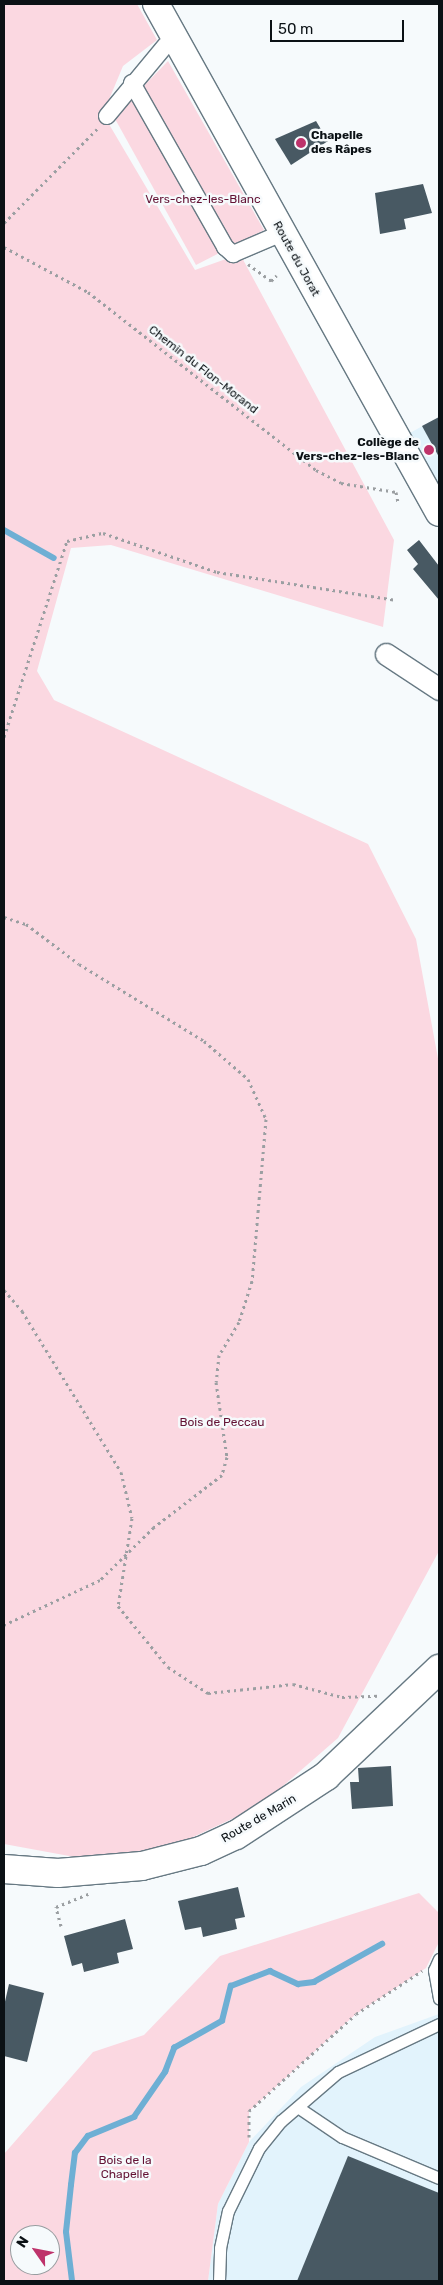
<!DOCTYPE html>
<meta charset="utf-8">
<style>
body{margin:0}
#map{position:relative;width:443px;height:2285px;overflow:hidden;background:#f6fafc;font-family:Rubik,sans-serif}
div>[style]{position:absolute}
.built>*{inset:0;background:#e2f3fc}
.green>*{inset:0;background:#fbd8e1}
.stream>*{height:5.5px;margin:-2.75px;padding:0 2.75px;transform-origin:2.75px;border-radius:2.75px;background:#6eafd4}
.building>*{inset:0;background:#485963}
.path>*{height:3px;margin-top:-1.5px;transform-origin:0;background:repeating-linear-gradient(90deg,#9b9fa2 0 2.5px,transparent 0 6.5px)}
.roads{filter:drop-shadow(1px 0 #677983) drop-shadow(-1px 0 #677983) drop-shadow(0 1px #677983) drop-shadow(0 -1px #677983)}
.service>*{height:11px;margin:-5.5px;padding:0 5.5px;transform-origin:5.5px;border-radius:5.5px;background:#fff}
.pedestrian>*{height:16px;margin:-8px;padding:0 8px;transform-origin:8px;border-radius:8px;background:#fff}
.minor>*{height:21px;margin:-10.5px;padding:0 10.5px;transform-origin:10.5px;border-radius:10.5px;background:#fff}
.tertiary>*{height:26px;margin:-13px;padding:0 13px;transform-origin:13px;border-radius:13px;background:#fff}
.secondary>*{height:28px;margin:-14px;padding:0 14px;transform-origin:14px;border-radius:14px;background:#fff}
.dots>*{width:14px;height:14px;translate:-50% -50%;box-sizing:border-box;border:2px solid #f6fafc;border-radius:50%}
span{translate:-50% -50%;white-space:nowrap;text-align:center;line-height:1.15;-webkit-text-stroke:5px #f6fafc;paint-order:stroke}
.poi-label{font-size:12px;color:#0b1115;font-weight:700}
.left{translate:0 -50%;text-align:left}
.right{translate:-100% -50%;text-align:right}
.park-label{font-size:12px;color:#631234}
.street-label{font-size:12px;color:#0b1115}
.frame{position:absolute;inset:0;border:5px solid #0b1115;pointer-events:none}
.north{position:absolute;left:10px;top:2225px;width:50px;height:50px;box-sizing:border-box;background:#f6fafc;border:1px solid #989da0;border-radius:50%;rotate:303deg;font-size:14px;font-weight:700;line-height:20px;text-align:center;color:#0b1115}
.north::after{content:'';display:block;margin:auto;width:18px;height:22px;background:#be336b;clip-path:polygon(50% 0,100% 100%,50% 72%,0 100%)}
.scale{position:absolute;left:270px;top:20px;width:134px;height:22px;box-sizing:border-box;border:2px solid #0b1115;border-top:0;padding-left:6px;font-size:15px;line-height:18px;white-space:nowrap;color:#0b1115;-webkit-text-stroke:4px #f6fafc;paint-order:stroke}
</style>
<div id="map">
<div class="built">
<div style="clip-path:polygon(439px 417px,439px 489px,408px 434px)"></div>
<div style="clip-path:polygon(439px 2014px,439px 2281px,208px 2281px,218px 2204px,249px 2142px,301px 2087px,375px 2037px)"></div>
</div>
<div class="green">
<div style="clip-path:polygon(4px 4px,137px 4px,157px 40px,123px 66px,103px 114px,195px 270px,240px 254px,394px 540px,383px 627px,111px 545px,71px 548px,37px 671px,54px 700px,368px 844px,416px 939px,439px 1064px,439px 1551px,338px 1738px,260px 1806px,178px 1844px,91px 1860px,4px 1844px)"></div>
<div style="clip-path:polygon(168px 61px,264px 230px,196px 265px,114px 117px)"></div>
<div style="clip-path:polygon(evenodd,419px 1893px,439px 1913px,439px 1942px,426px 1968px,356px 2014px,249px 2111px,249px 2142px,218px 2204px,208px 2281px,4px 2281px,4px 2154px,93px 2052px,144px 2035px,220px 1956px,419px 1893px,20px 2235px,50px 2235px,50px 2265px,20px 2265px,20px 2235px)"></div>
</div>
<div class="stream">
<div style="left:4px;top:530px;width:57px;rotate:29.2deg"></div>
<div style="left:72px;top:2281px;width:49px;rotate:-97deg"></div>
<div style="left:66px;top:2232px;width:47px;rotate:-83.9deg"></div>
<div style="left:71px;top:2185px;width:32px;rotate:-83deg"></div>
<div style="left:75px;top:2153px;width:21px;rotate:-53deg"></div>
<div style="left:88px;top:2136px;width:50px;rotate:-22.4deg"></div>
<div style="left:134px;top:2117px;width:55px;rotate:-55.4deg"></div>
<div style="left:165px;top:2072px;width:26px;rotate:-69deg"></div>
<div style="left:174px;top:2048px;width:55px;rotate:-29.4deg"></div>
<div style="left:222px;top:2021px;width:36px;rotate:-76deg"></div>
<div style="left:231px;top:1986px;width:42px;rotate:-21deg"></div>
<div style="left:270px;top:1971px;width:31px;rotate:25deg"></div>
<div style="left:298px;top:1984px;width:16px;rotate:-7deg"></div>
<div style="left:314px;top:1982px;width:78px;rotate:-29.2deg"></div>
</div>
<div class="building">
<div style="clip-path:polygon(316px 121px,328px 141px,291px 165px,275px 139px)"></div>
<div style="clip-path:polygon(423px 184px,432px 213px,404px 219px,406px 229px,380px 234px,375px 193px)"></div>
<div style="clip-path:polygon(439px 417px,439px 457px,422px 426px)"></div>
<div style="clip-path:polygon(419px 540px,439px 566px,439px 600px,413px 569px,418px 564px,407px 550px)"></div>
<div style="clip-path:polygon(391px 1766px,393px 1806px,352px 1809px,350px 1782px,359px 1782px,358px 1768px)"></div>
<div style="clip-path:polygon(238px 1887px,245px 1917px,235px 1919px,237px 1929px,203px 1937px,201px 1927px,185px 1930px,178px 1901px)"></div>
<div style="clip-path:polygon(125px 1919px,133px 1949px,117px 1953px,119px 1963px,84px 1972px,82px 1963px,72px 1966px,64px 1936px)"></div>
<div style="clip-path:polygon(9px 1984px,44px 1993px,27px 2062px,4px 2056px,4px 2006px)"></div>
<div style="clip-path:polygon(348px 2156px,439px 2193px,439px 2281px,297px 2281px)"></div>
</div>
<div class="path">
<div style="left:4px;top:223px;width:134px;rotate:-45.3deg"></div>
<div style="left:4px;top:247px;width:95px;rotate:28.2deg"></div>
<div style="left:88px;top:292px;width:289px;rotate:38deg"></div>
<div style="left:316px;top:470px;width:28px;rotate:27deg"></div>
<div style="left:341px;top:483px;width:56px;rotate:9.3deg"></div>
<div style="left:396px;top:492px;width:10px;rotate:79deg"></div>
<div style="left:248px;top:264px;width:29px;rotate:36deg"></div>
<div style="left:271px;top:281px;width:8px;rotate:-45deg"></div>
<div style="left:4px;top:737px;width:206px;rotate:-72.2deg"></div>
<div style="left:67px;top:541px;width:37px;rotate:-13deg"></div>
<div style="left:103px;top:533px;width:120px;rotate:18.9deg"></div>
<div style="left:217px;top:572px;width:180px;rotate:8.9deg"></div>
<div style="left:4px;top:917px;width:23px;rotate:18deg"></div>
<div style="left:26px;top:924px;width:66px;rotate:37deg"></div>
<div style="left:79px;top:964px;width:147px;rotate:31.6deg"></div>
<div style="left:204px;top:1041px;width:58px;rotate:40.8deg"></div>
<div style="left:248px;top:1079px;width:44px;rotate:65.8deg"></div>
<div style="left:266px;top:1119px;width:163px;rotate:94.9deg"></div>
<div style="left:252px;top:1281px;width:43px;rotate:107.6deg"></div>
<div style="left:239px;top:1322px;width:39px;rotate:121deg"></div>
<div style="left:219px;top:1355px;width:27px;rotate:96deg"></div>
<div style="left:216px;top:1382px;width:76px;rotate:81.7deg"></div>
<div style="left:227px;top:1457px;width:19px;rotate:106deg"></div>
<div style="left:222px;top:1475px;width:86px;rotate:142.6deg"></div>
<div style="left:154px;top:1527px;width:76px;rotate:135.5deg"></div>
<div style="left:100px;top:1580px;width:106px;rotate:154.9deg"></div>
<div style="left:4px;top:1290px;width:28px;rotate:49deg"></div>
<div style="left:22px;top:1311px;width:189px;rotate:58.4deg"></div>
<div style="left:121px;top:1472px;width:47px;rotate:76.6deg"></div>
<div style="left:132px;top:1518px;width:89px;rotate:99deg"></div>
<div style="left:118px;top:1606px;width:79px;rotate:50.7deg"></div>
<div style="left:168px;top:1667px;width:48px;rotate:33deg"></div>
<div style="left:208px;top:1693px;width:85px;rotate:-6deg"></div>
<div style="left:293px;top:1684px;width:51px;rotate:14.9deg"></div>
<div style="left:342px;top:1697px;width:36px;rotate:-2deg"></div>
<div style="left:61px;top:1926px;width:20px;rotate:-105deg"></div>
<div style="left:56px;top:1907px;width:35px;rotate:-22deg"></div>
<div style="left:249px;top:2137px;width:26px;rotate:-90deg"></div>
<div style="left:249px;top:2111px;width:144px;rotate:-42.2deg"></div>
<div style="left:356px;top:2014px;width:79px;rotate:-33.1deg"></div>
</div>
<div class="roads">
<div class="service">
<div style="left:439px;top:1959px;width:12px;rotate:114deg"></div>
<div style="left:434px;top:1970px;width:29px;rotate:80deg"></div>
<div style="left:299px;top:2108px;width:52px;rotate:34deg"></div>
<div style="left:342px;top:2137px;width:105px;rotate:22.9deg"></div>
<div style="left:219px;top:2281px;width:33px;rotate:-88deg"></div>
<div style="left:220px;top:2248px;width:38px;rotate:-78deg"></div>
<div style="left:228px;top:2211px;width:70px;rotate:-63.8deg"></div>
<div style="left:259px;top:2148px;width:35px;rotate:-51deg"></div>
<div style="left:281px;top:2121px;width:75px;rotate:-40.7deg"></div>
<div style="left:338px;top:2072px;width:112px;rotate:-25.4deg"></div>
</div>
<div class="pedestrian">
<div style="left:132px;top:83px;width:189px;rotate:60.4deg"></div>
<div style="left:225px;top:247px;width:11px;rotate:41deg"></div>
<div style="left:233px;top:254px;width:53px;rotate:-23.2deg"></div>
<div style="left:107px;top:116px;width:92px;rotate:-50.3deg"></div>
</div>
<div class="minor">
<div style="left:386px;top:654px;width:64px;rotate:33.4deg"></div>
</div>
<div class="tertiary">
<div style="left:156px;top:4px;width:582px;rotate:60.93deg"></div>
</div>
<div class="secondary">
<div style="left:4px;top:1869px;width:54px;rotate:4.2deg"></div>
<div style="left:58px;top:1873px;width:84px;rotate:-4.8deg"></div>
<div style="left:142px;top:1866px;width:61px;rotate:-14.3deg"></div>
<div style="left:201px;top:1851px;width:38px;rotate:-25deg"></div>
<div style="left:236px;top:1835px;width:108px;rotate:-33.2deg"></div>
<div style="left:326px;top:1776px;width:156px;rotate:-43.4deg"></div>
</div>
</div>
<div class="dots">
<div style="left:301px;top:143px;background:#be336b"></div>
<div style="left:429px;top:450px;background:#be336b"></div>
</div>
<div class="poi-label">
<span class="left" style="left:311px;top:143px">Chapelle<br>des Râpes</span>
<span class="right" style="left:419px;top:450px">Collège de<br>Vers-chez-les-Blanc</span>
</div>
<div class="park-label">
<span style="left:203px;top:200px">Vers-chez-les-Blanc</span>
<span style="left:222px;top:1423px">Bois de Peccau</span>
<span style="left:125px;top:2168px">Bois de la<br>Chapelle</span>
</div>
<div class="street-label">
<span style="left:296px;top:259px;rotate:61deg">Route du Jorat</span>
<span style="left:203px;top:370px;rotate:38deg">Chemin du Flon-Morand</span>
<span style="left:259px;top:1819px;rotate:-30deg">Route de Marin</span>
</div>
<div class="frame"></div>
<div class="north">N</div>
<div class="scale">50 m</div>
</div>
